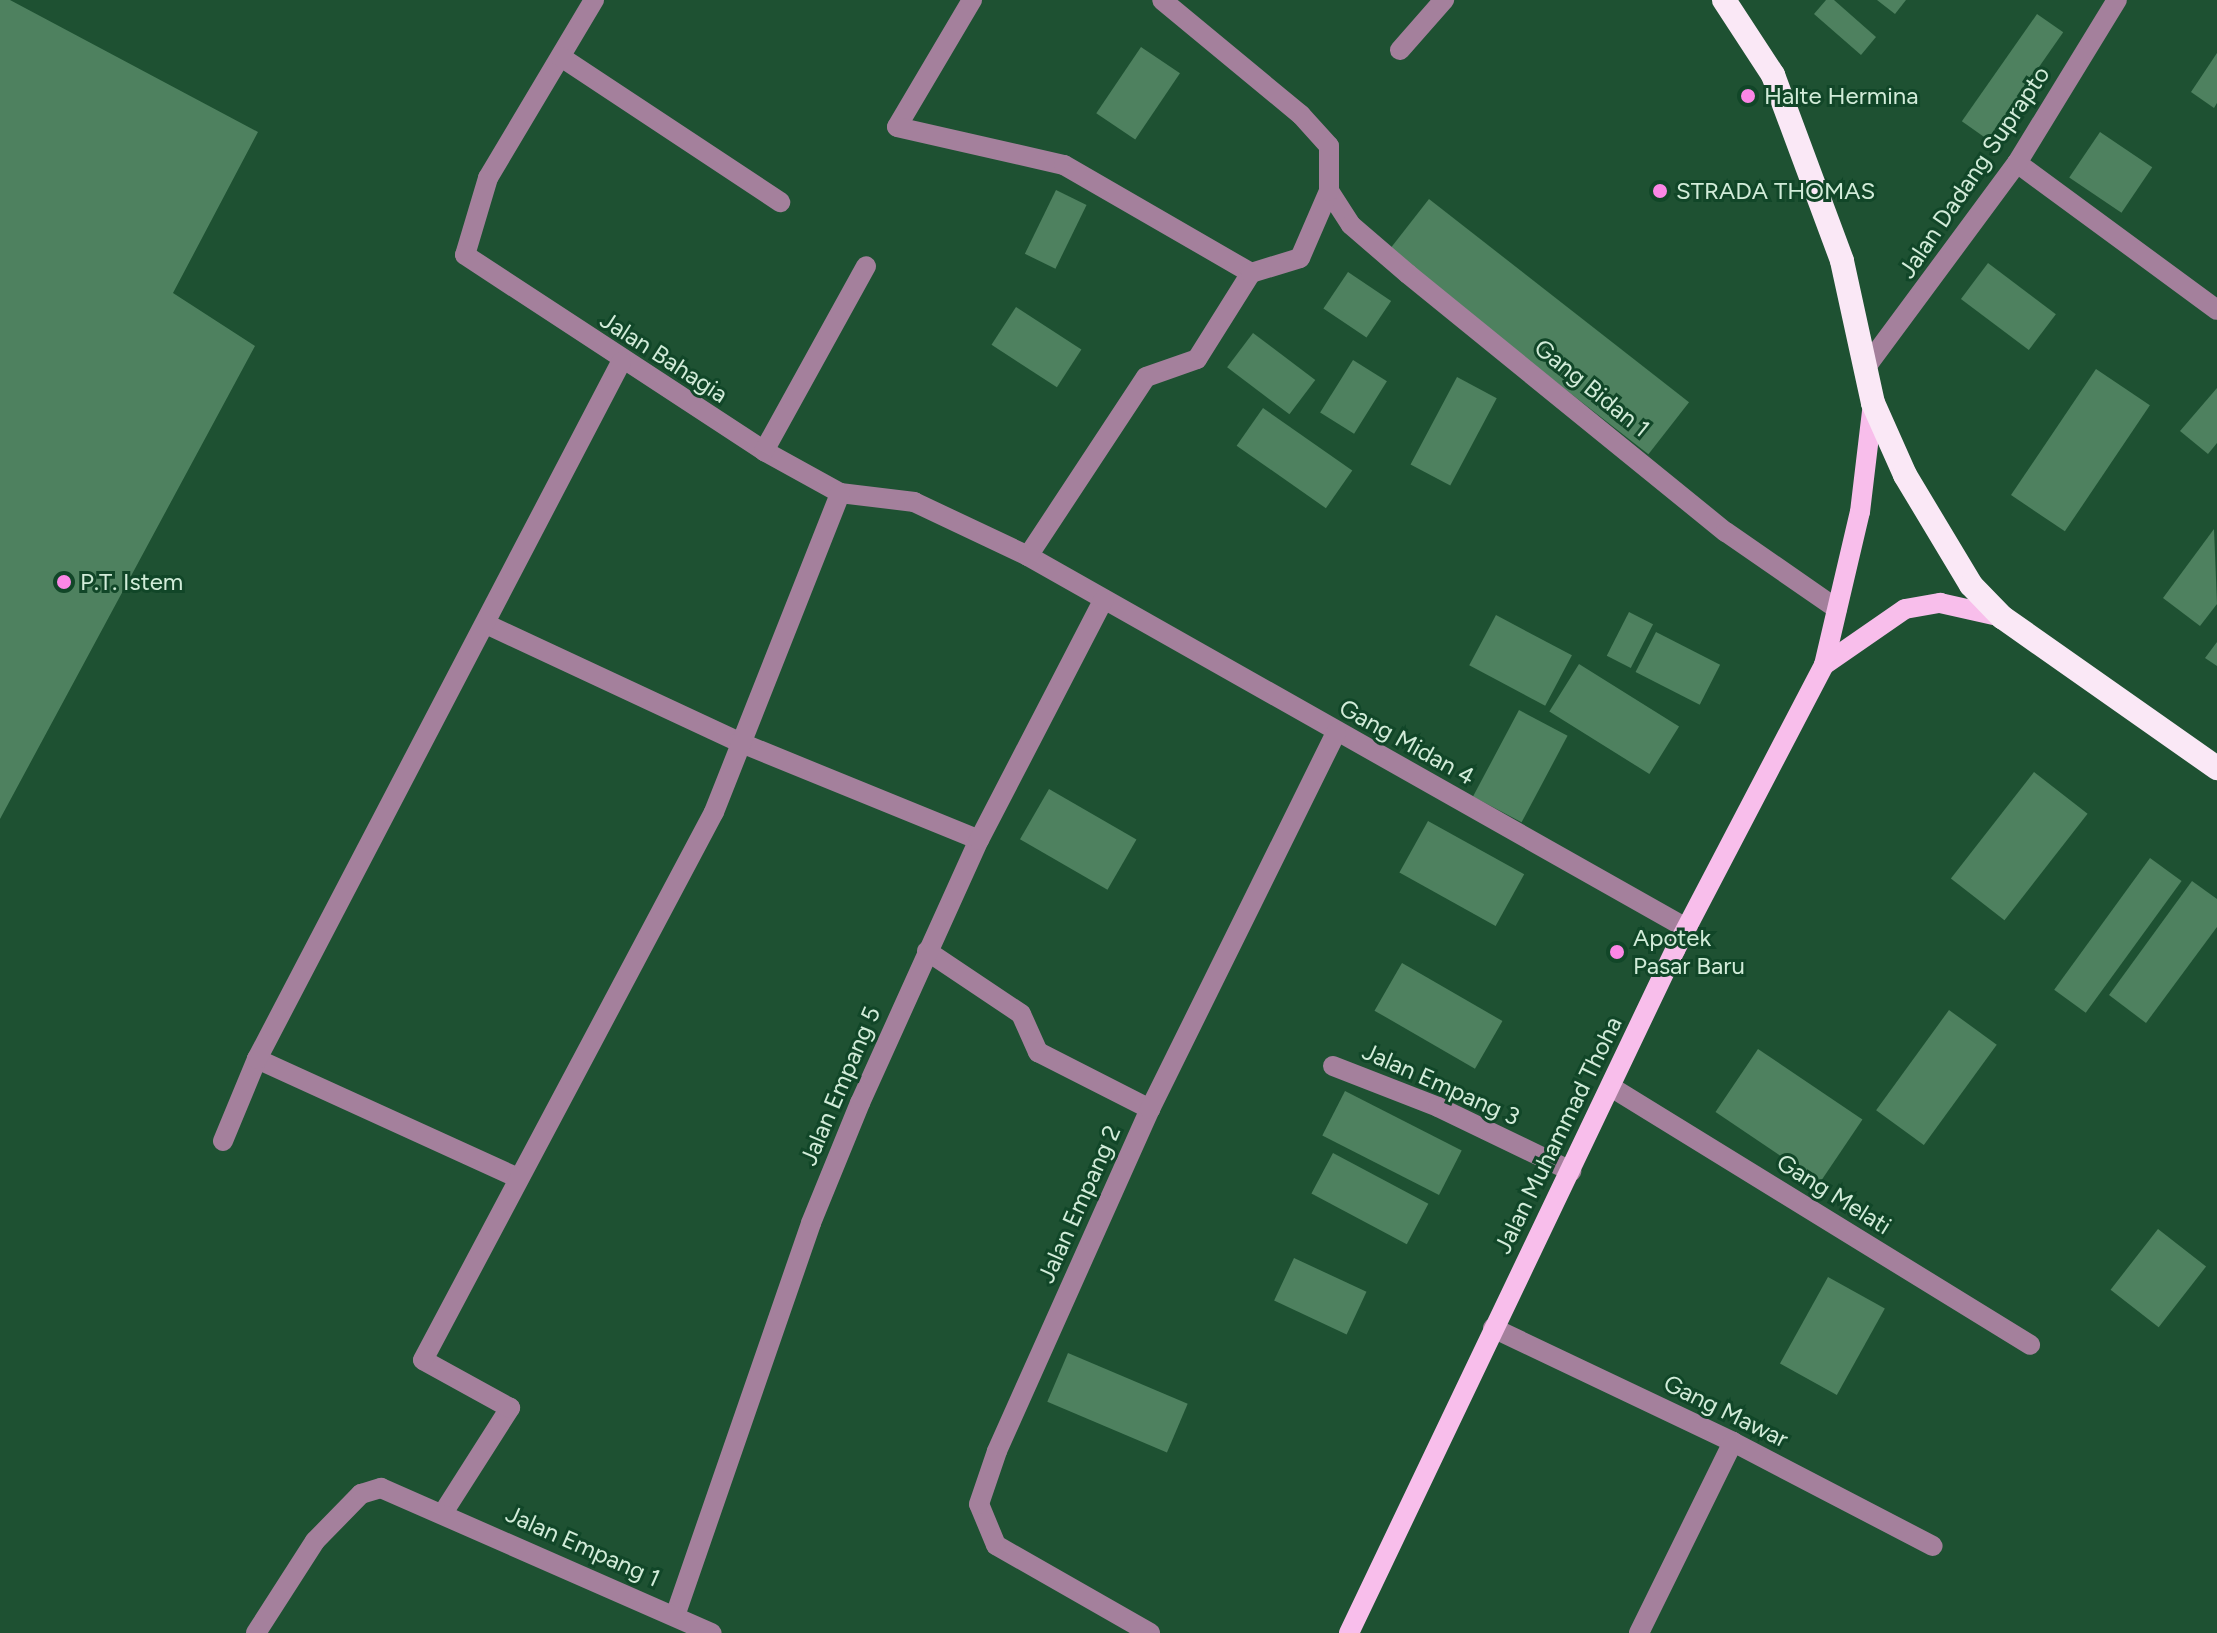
<!DOCTYPE html>
<style>
body{margin:0}
#map{position:relative;width:2217px;height:1633px;overflow:hidden;background:#1e5132;font-family:Figtree,sans-serif}
div>[style]{position:absolute}
.building>*{inset:0;background:#4e815f;transform-origin:0 0}
.minor>*{height:20px;margin:-10px;padding:0 10px;transform-origin:10px;border-radius:10px;background:#a4809c}
.major>*{height:20px;margin:-10px;padding:0 10px;transform-origin:10px;border-radius:10px;background:#f8beeb}
.highway>*{height:24px;margin:-12px;padding:0 12px;transform-origin:12px;border-radius:12px;background:#fae8f6}
.dots>*{width:22px;height:22px;translate:-50% -50%;box-sizing:border-box;border:4px solid #114628;border-radius:50%}
span{translate:-50% -50%;white-space:nowrap;text-align:center;line-height:1.15;-webkit-text-stroke:6px #114628;paint-order:stroke}
.poi-label{font-size:24px;color:#d2ecd9}
.left{translate:0 -50%;text-align:left}
.street-label{font-size:24px;color:#d2ecd9}
</style>
<div id="map">
<div class="building">
<div style="clip-path:polygon(0 0,10px 0,258px 132px,173px 293px,255px 346px,0 819px)"></div>
<div style="clip-path:polygon(1826px 0,1834px 0,1876px 37px,1861px 55px,1814px 14px)"></div>
<div style="clip-path:polygon(1877px 0,1906px 0,1895px 14px)"></div>
<div style="left:2037px;top:14px;width:32px;height:131px;rotate:35deg"></div>
<div style="left:1141px;top:47px;width:47px;height:80px;rotate:34deg"></div>
<div style="clip-path:polygon(2217px 53px,2217px 103px,2214px 108px,2191px 92px)"></div>
<div style="left:2100px;top:132px;width:63px;height:55px;rotate:34deg"></div>
<div style="left:1056px;top:190px;width:34px;height:71px;rotate:26deg"></div>
<div style="left:1429px;top:199px;width:330px;height:66px;rotate:38deg"></div>
<div style="left:1988px;top:263px;width:85px;height:45px;rotate:37deg"></div>
<div style="left:1348px;top:272px;width:52px;height:44px;rotate:34deg"></div>
<div style="left:1016px;top:307px;width:78px;height:45px;rotate:33deg"></div>
<div style="left:1253px;top:333px;width:78px;height:43px;rotate:37deg"></div>
<div style="left:1353px;top:360px;width:40px;height:62px;rotate:32deg"></div>
<div style="left:2096px;top:369px;width:65px;height:152px;rotate:34deg"></div>
<div style="left:1457px;top:377px;width:45px;height:99px;rotate:28deg"></div>
<div style="clip-path:polygon(2217px 388px,2217px 443px,2208px 454px,2180px 431px)"></div>
<div style="left:1263px;top:408px;width:109px;height:46px;rotate:35deg"></div>
<div style="clip-path:polygon(2214px 529px,2217px 604px,2200px 626px,2163px 598px)"></div>
<div style="left:1629px;top:612px;width:27px;height:49px;rotate:27deg"></div>
<div style="left:1496px;top:615px;width:86px;height:57px;rotate:28deg"></div>
<div style="left:1656px;top:632px;width:72px;height:45px;rotate:27deg"></div>
<div style="clip-path:polygon(2217px 642px,2217px 666px,2205px 658px)"></div>
<div style="left:1579px;top:664px;width:118px;height:56px;rotate:32deg"></div>
<div style="left:1519px;top:710px;width:55px;height:98px;rotate:28deg"></div>
<div style="left:2034px;top:772px;width:68px;height:135px;rotate:38deg"></div>
<div style="left:1049px;top:789px;width:101px;height:58px;rotate:30deg"></div>
<div style="left:1428px;top:821px;width:110px;height:59px;rotate:29deg"></div>
<div style="left:2150px;top:858px;width:39px;height:163px;rotate:36deg"></div>
<div style="clip-path:polygon(2192px 881px,2217px 899px,2217px 927px,2146px 1023px,2109px 995px)"></div>
<div style="left:1402px;top:963px;width:116px;height:55px;rotate:30deg"></div>
<div style="left:1949px;top:1010px;width:59px;height:124px;rotate:36deg"></div>
<div style="left:1758px;top:1049px;width:126px;height:76px;rotate:34deg"></div>
<div style="left:1345px;top:1091px;width:131px;height:50px;rotate:27deg"></div>
<div style="left:1333px;top:1153px;width:108px;height:46px;rotate:28deg"></div>
<div style="left:2158px;top:1229px;width:61px;height:77px;rotate:38deg"></div>
<div style="left:1294px;top:1258px;width:80px;height:47px;rotate:25deg"></div>
<div style="left:1828px;top:1277px;width:65px;height:99px;rotate:29deg"></div>
<div style="left:1068px;top:1353px;width:130px;height:53px;rotate:23deg"></div>
</div>
<div class="minor">
<div style="left:594px;top:0;width:207px;rotate:120.8deg"></div>
<div style="left:488px;top:178px;width:80px;rotate:106.6deg"></div>
<div style="left:465px;top:255px;width:358px;rotate:33.2deg"></div>
<div style="left:764px;top:451px;width:87px;rotate:28.9deg"></div>
<div style="left:840px;top:493px;width:75px;rotate:6.9deg"></div>
<div style="left:914px;top:502px;width:126px;rotate:25.3deg"></div>
<div style="left:1028px;top:556px;width:756px;rotate:29.48deg"></div>
<div style="left:972px;top:0;width:147px;rotate:120.6deg"></div>
<div style="left:897px;top:127px;width:171px;rotate:12.8deg"></div>
<div style="left:1064px;top:165px;width:216px;rotate:30deg"></div>
<div style="left:1400px;top:50px;width:67px;rotate:-48.7deg"></div>
<div style="left:561px;top:57px;width:263px;rotate:33.5deg"></div>
<div style="left:2017px;top:163px;width:248px;rotate:36.3deg"></div>
<div style="left:1329px;top:191px;width:40px;rotate:57.1deg"></div>
<div style="left:1351px;top:225px;width:75px;rotate:40.7deg"></div>
<div style="left:1408px;top:274px;width:409px;rotate:39.1deg"></div>
<div style="left:1726px;top:532px;width:135px;rotate:34.7deg"></div>
<div style="left:1866px;top:367px;width:254px;rotate:-53.5deg"></div>
<div style="left:2017px;top:163px;width:191px;rotate:-58.5deg"></div>
<div style="left:764px;top:451px;width:211px;rotate:-61.1deg"></div>
<div style="left:1028px;top:556px;width:214px;rotate:-56.6deg"></div>
<div style="left:1146px;top:377px;width:54px;rotate:-19.4deg"></div>
<div style="left:1197px;top:359px;width:102px;rotate:-57.9deg"></div>
<div style="left:1251px;top:273px;width:51px;rotate:-17deg"></div>
<div style="left:1300px;top:258px;width:73px;rotate:-66.6deg"></div>
<div style="left:1329px;top:191px;width:45px;rotate:-90deg"></div>
<div style="left:1329px;top:146px;width:42px;rotate:-132.1deg"></div>
<div style="left:1301px;top:115px;width:180px;rotate:-140.4deg"></div>
<div style="left:486px;top:624px;width:279px;rotate:25deg"></div>
<div style="left:739px;top:742px;width:259px;rotate:22.2deg"></div>
<div style="left:927px;top:951px;width:113px;rotate:33.8deg"></div>
<div style="left:1021px;top:1014px;width:42px;rotate:65.9deg"></div>
<div style="left:1038px;top:1052px;width:126px;rotate:27deg"></div>
<div style="left:257px;top:1059px;width:285px;rotate:24.5deg"></div>
<div style="left:1333px;top:1066px;width:113px;rotate:21.3deg"></div>
<div style="left:1438px;top:1107px;width:148px;rotate:25.7deg"></div>
<div style="left:1611px;top:1087px;width:492px;rotate:31.6deg"></div>
<div style="left:223px;top:1141px;width:89px;rotate:-67.5deg"></div>
<div style="left:257px;top:1059px;width:786px;rotate:-62.42deg"></div>
<div style="left:1493px;top:1328px;width:266px;rotate:25.4deg"></div>
<div style="left:1733px;top:1442px;width:225px;rotate:27.5deg"></div>
<div style="left:443px;top:1513px;width:125px;rotate:-57.5deg"></div>
<div style="left:510px;top:1408px;width:99px;rotate:-151.1deg"></div>
<div style="left:423px;top:1360px;width:620px;rotate:-62.03deg"></div>
<div style="left:714px;top:812px;width:343px;rotate:-68.4deg"></div>
<div style="left:675px;top:1616px;width:416px;rotate:-70.9deg"></div>
<div style="left:811px;top:1223px;width:130px;rotate:-67.8deg"></div>
<div style="left:860px;top:1103px;width:289px;rotate:-65.7deg"></div>
<div style="left:979px;top:840px;width:271px;rotate:-62.6deg"></div>
<div style="left:256px;top:1633px;width:109px;rotate:-57.3deg"></div>
<div style="left:315px;top:1541px;width:66px;rotate:-45.6deg"></div>
<div style="left:361px;top:1494px;width:21px;rotate:-17deg"></div>
<div style="left:381px;top:1488px;width:361px;rotate:23.7deg"></div>
<div style="left:1150px;top:1633px;width:177px;rotate:-150.3deg"></div>
<div style="left:996px;top:1545px;width:44px;rotate:-112.5deg"></div>
<div style="left:979px;top:1504px;width:56px;rotate:-71.2deg"></div>
<div style="left:997px;top:1451px;width:375px;rotate:-65.9deg"></div>
<div style="left:1150px;top:1109px;width:420px;rotate:-63.7deg"></div>
<div style="left:1639px;top:1633px;width:213px;rotate:-63.8deg"></div>
</div>
<div class="major">
<div style="left:1824px;top:665px;width:98px;rotate:-34.7deg"></div>
<div style="left:1905px;top:609px;width:36px;rotate:-10deg"></div>
<div style="left:1940px;top:603px;width:64px;rotate:12.7deg"></div>
<div style="left:1349px;top:1633px;width:757px;rotate:-64.48deg"></div>
<div style="left:1675px;top:950px;width:322px;rotate:-62.4deg"></div>
<div style="left:1824px;top:665px;width:157px;rotate:-76.8deg"></div>
<div style="left:1860px;top:512px;width:110px;rotate:-83.2deg"></div>
</div>
<div class="highway">
<div style="left:1724px;top:0;width:90px;rotate:56.8deg"></div>
<div style="left:1773px;top:75px;width:198px;rotate:69.6deg"></div>
<div style="left:1842px;top:261px;width:145px;rotate:77.7deg"></div>
<div style="left:1873px;top:403px;width:79px;rotate:66deg"></div>
<div style="left:1905px;top:475px;width:128px;rotate:59deg"></div>
<div style="left:1971px;top:585px;width:45px;rotate:45.9deg"></div>
<div style="left:2002px;top:617px;width:263px;rotate:35.1deg"></div>
</div>
<div class="dots">
<div style="left:1748px;top:96px;background:#fb87e6"></div>
<div style="left:1660px;top:191px;background:#fb87e6"></div>
<div style="left:64px;top:582px;background:#fb87e6"></div>
<div style="left:1617px;top:952px;background:#fb87e6"></div>
</div>
<div class="poi-label">
<span class="left" style="left:1764px;top:96px">Halte Hermina</span>
<span class="left" style="left:1676px;top:191px">STRADA THOMAS</span>
<span class="left" style="left:80px;top:582px">P.T. Istem</span>
<span class="left" style="left:1633px;top:952px">Apotek<br>Pasar Baru</span>
</div>
<div class="street-label">
<span style="left:1974px;top:172px;rotate:-56deg">Jalan Dadang Suprapto</span>
<span style="left:664px;top:357px;rotate:33deg">Jalan Bahagia</span>
<span style="left:1592px;top:388px;rotate:39deg">Gang Bidan 1</span>
<span style="left:1407px;top:742px;rotate:29deg">Gang Midan 4</span>
<span style="left:1441px;top:1084px;rotate:24deg">Jalan Empang 3</span>
<span style="left:840px;top:1086px;rotate:-67deg">Jalan Empang 5</span>
<span style="left:1558px;top:1135px;rotate:-64deg">Jalan Muhammad Thoha</span>
<span style="left:1834px;top:1194px;rotate:32deg">Gang Melati</span>
<span style="left:1079px;top:1204px;rotate:-66deg">Jalan Empang 2</span>
<span style="left:1726px;top:1411px;rotate:26deg">Gang Mawar</span>
<span style="left:583px;top:1546px;rotate:24deg">Jalan Empang 1</span>
</div>
</div>
